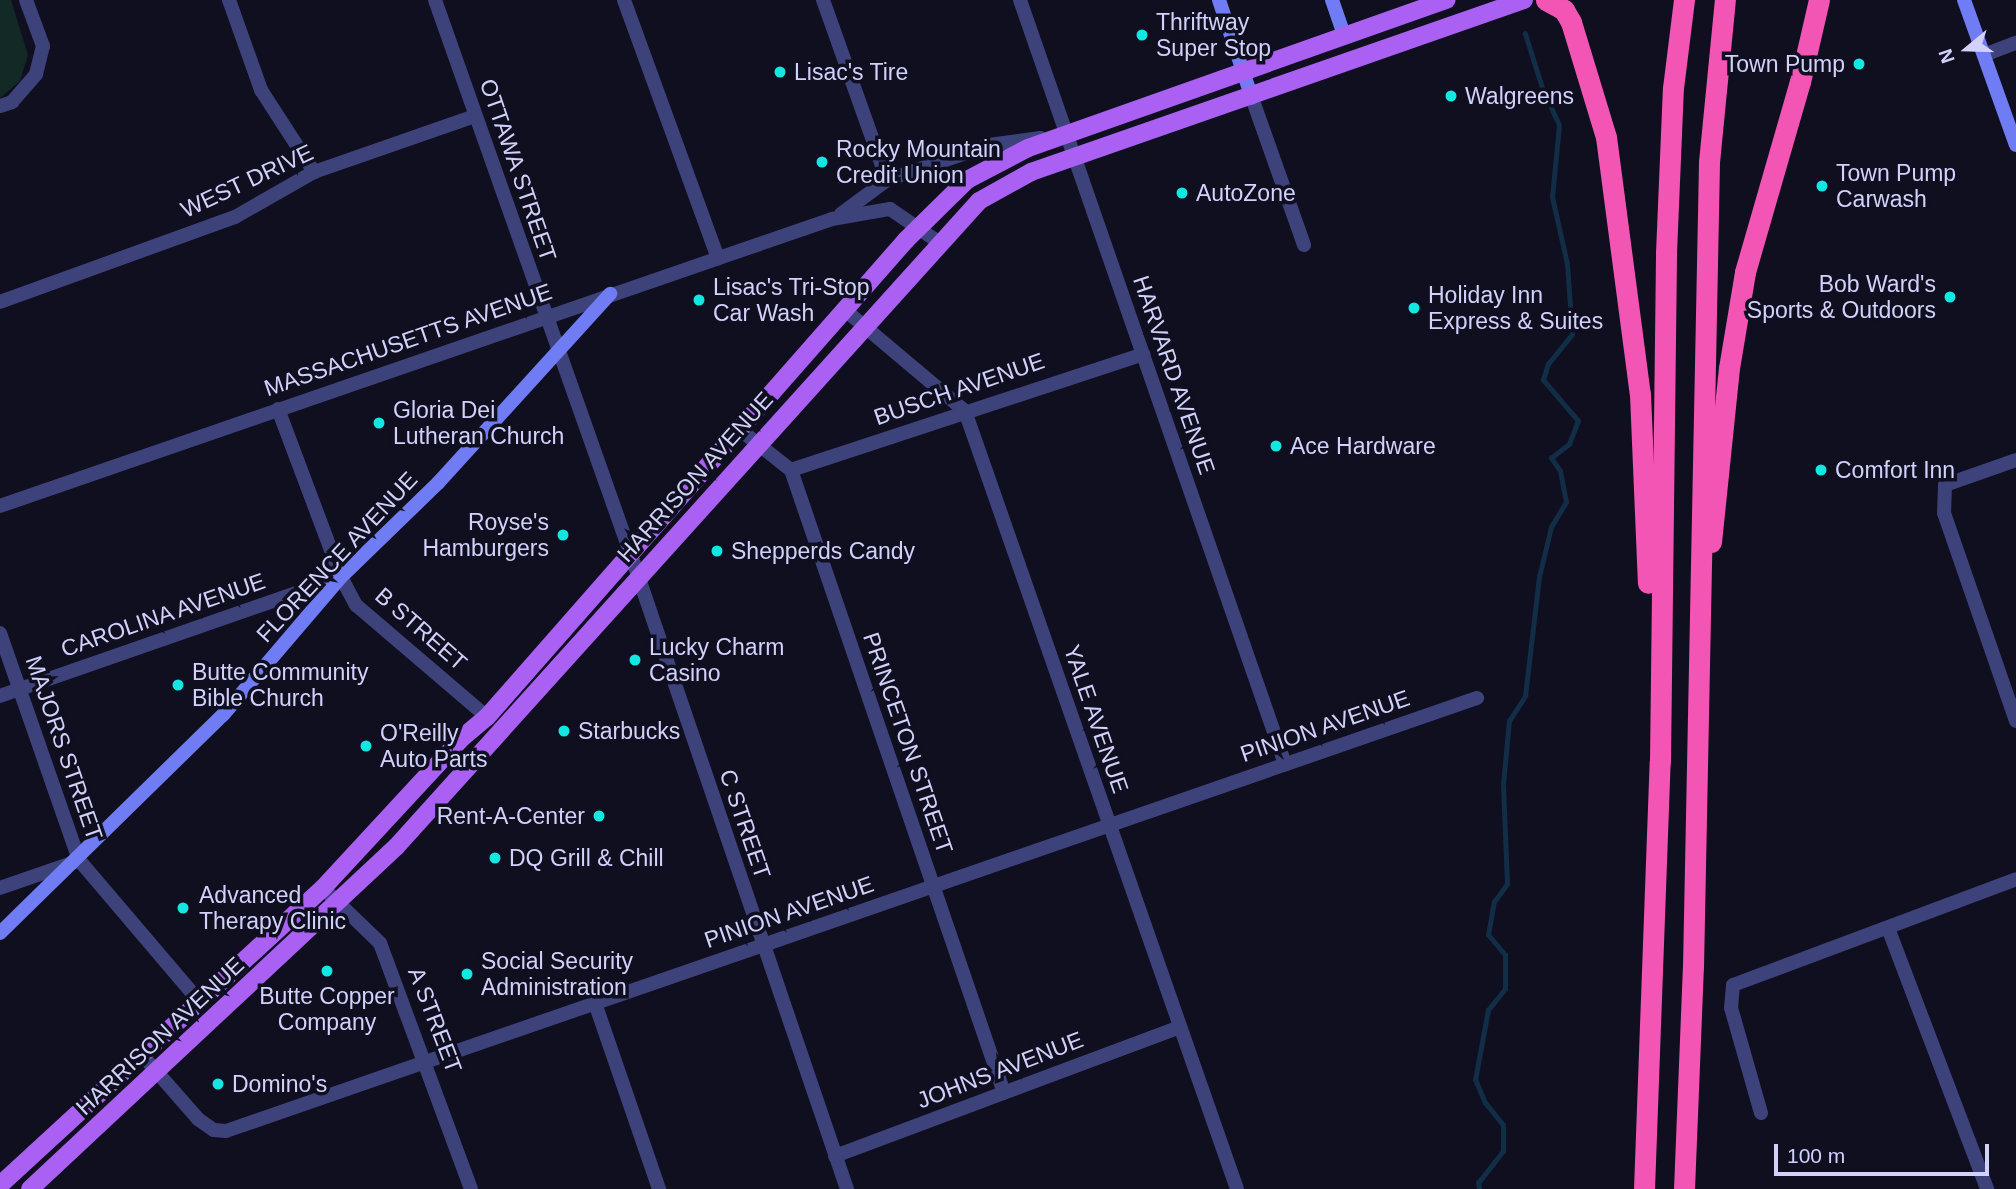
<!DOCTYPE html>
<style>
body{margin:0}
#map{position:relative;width:2016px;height:1189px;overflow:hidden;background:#0f0f20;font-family:Arial,sans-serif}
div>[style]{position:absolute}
.green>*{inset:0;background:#122926}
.stream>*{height:4.5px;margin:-2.25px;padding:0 2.25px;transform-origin:2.25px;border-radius:2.25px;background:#122d46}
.street>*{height:14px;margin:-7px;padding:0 7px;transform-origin:7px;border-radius:7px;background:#3d427b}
.secondary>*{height:14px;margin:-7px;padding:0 7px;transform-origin:7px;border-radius:7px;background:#6f7cf4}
.primary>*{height:18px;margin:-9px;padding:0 9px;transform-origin:9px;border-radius:9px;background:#aa61f3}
.highway>*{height:21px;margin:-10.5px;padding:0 10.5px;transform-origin:10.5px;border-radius:10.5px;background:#f255b4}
.dots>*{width:19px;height:19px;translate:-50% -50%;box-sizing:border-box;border:4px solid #0f0f20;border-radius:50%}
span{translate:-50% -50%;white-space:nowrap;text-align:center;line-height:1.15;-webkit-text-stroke:7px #0f0f20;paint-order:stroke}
.poi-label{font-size:23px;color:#d1d1fb}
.left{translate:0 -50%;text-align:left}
.right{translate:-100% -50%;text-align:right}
.street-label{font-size:23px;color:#d1d1fb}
.north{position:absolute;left:1932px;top:14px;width:70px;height:70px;-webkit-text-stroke:5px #0f0f20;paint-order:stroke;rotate:251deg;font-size:19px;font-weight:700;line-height:28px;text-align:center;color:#d1d1fb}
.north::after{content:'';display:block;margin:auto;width:24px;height:32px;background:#d1d1fb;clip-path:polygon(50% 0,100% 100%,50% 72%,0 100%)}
.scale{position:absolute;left:1774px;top:1144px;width:215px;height:32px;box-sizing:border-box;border:4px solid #d1d1fb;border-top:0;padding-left:9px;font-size:21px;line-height:24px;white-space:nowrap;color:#d1d1fb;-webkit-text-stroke:5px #0f0f20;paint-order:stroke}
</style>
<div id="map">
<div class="green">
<div style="clip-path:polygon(0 0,11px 0,28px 55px,20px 81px,0 98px)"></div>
</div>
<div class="stream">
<div style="left:1479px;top:1189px;width:6px;rotate:-99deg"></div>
<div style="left:1478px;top:1183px;width:41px;rotate:-52deg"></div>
<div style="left:1503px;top:1151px;width:26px;rotate:-90deg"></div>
<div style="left:1503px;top:1125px;width:28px;rotate:-129deg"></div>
<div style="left:1485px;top:1103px;width:25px;rotate:-113deg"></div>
<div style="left:1475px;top:1080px;width:71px;rotate:-79.5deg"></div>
<div style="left:1488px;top:1010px;width:27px;rotate:-51deg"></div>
<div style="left:1505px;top:989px;width:34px;rotate:-90deg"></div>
<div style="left:1505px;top:955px;width:26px;rotate:-130deg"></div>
<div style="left:1488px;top:935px;width:34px;rotate:-80deg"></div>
<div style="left:1494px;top:902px;width:22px;rotate:-54deg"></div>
<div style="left:1507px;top:884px;width:100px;rotate:-92.3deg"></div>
<div style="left:1503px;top:784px;width:63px;rotate:-84.6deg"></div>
<div style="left:1509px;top:721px;width:30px;rotate:-57deg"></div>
<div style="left:1525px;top:696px;width:120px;rotate:-83.3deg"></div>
<div style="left:1539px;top:577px;width:51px;rotate:-76.5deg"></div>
<div style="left:1551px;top:527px;width:29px;rotate:-59deg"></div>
<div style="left:1566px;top:502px;width:32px;rotate:-101deg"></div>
<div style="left:1560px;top:471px;width:16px;rotate:-125deg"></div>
<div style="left:1551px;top:458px;width:23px;rotate:-38deg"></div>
<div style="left:1569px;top:444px;width:25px;rotate:-69deg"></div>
<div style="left:1578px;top:421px;width:54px;rotate:-130.5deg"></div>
<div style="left:1543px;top:380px;width:17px;rotate:-73deg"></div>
<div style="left:1548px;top:364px;width:38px;rotate:-51deg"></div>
<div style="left:1572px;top:334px;width:70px;rotate:-94.1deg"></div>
<div style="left:1567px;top:264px;width:69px;rotate:-102.6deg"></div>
<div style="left:1552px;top:197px;width:72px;rotate:-84.4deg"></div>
<div style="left:1559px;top:125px;width:38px;rotate:-115deg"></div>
<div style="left:1543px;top:91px;width:60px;rotate:-107.5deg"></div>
</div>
<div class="street">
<div style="left:229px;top:0;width:96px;rotate:70.4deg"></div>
<div style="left:261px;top:90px;width:98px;rotate:57.1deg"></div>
<div style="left:435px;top:0;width:585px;rotate:70.54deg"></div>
<div style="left:630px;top:552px;width:673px;rotate:71.19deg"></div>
<div style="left:624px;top:0;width:275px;rotate:70deg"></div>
<div style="left:823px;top:0;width:191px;rotate:70.4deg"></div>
<div style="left:1020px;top:0;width:809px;rotate:70.87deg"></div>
<div style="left:1984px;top:55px;width:34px;rotate:-21deg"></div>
<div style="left:1252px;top:98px;width:156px;rotate:70.5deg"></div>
<div style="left:0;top:106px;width:13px;rotate:-18deg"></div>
<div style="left:12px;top:102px;width:37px;rotate:-49deg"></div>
<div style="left:36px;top:74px;width:29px;rotate:-76deg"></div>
<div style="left:43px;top:46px;width:49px;rotate:-110.3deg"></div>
<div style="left:841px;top:214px;width:57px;rotate:-36.5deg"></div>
<div style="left:887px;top:180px;width:108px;rotate:-18.9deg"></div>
<div style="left:989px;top:145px;width:52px;rotate:-7.7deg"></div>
<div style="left:0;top:302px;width:250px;rotate:-19.9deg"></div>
<div style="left:235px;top:217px;width:91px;rotate:-29.7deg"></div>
<div style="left:314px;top:172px;width:170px;rotate:-19.2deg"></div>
<div style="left:845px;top:310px;width:157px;rotate:40.1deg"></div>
<div style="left:965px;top:411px;width:824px;rotate:70.73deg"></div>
<div style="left:278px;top:409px;width:179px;rotate:69.4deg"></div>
<div style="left:341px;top:577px;width:32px;rotate:62deg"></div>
<div style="left:356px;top:605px;width:172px;rotate:40.5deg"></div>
<div style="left:739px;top:429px;width:66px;rotate:38.3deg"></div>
<div style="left:791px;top:470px;width:658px;rotate:71.12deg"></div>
<div style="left:2016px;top:460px;width:75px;rotate:160.6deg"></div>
<div style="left:1945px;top:485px;width:28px;rotate:92deg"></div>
<div style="left:1944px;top:513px;width:220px;rotate:70.9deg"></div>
<div style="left:791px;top:470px;width:371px;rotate:-18.2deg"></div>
<div style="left:0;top:506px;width:880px;rotate:-19.03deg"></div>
<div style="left:832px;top:219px;width:59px;rotate:-9.8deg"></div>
<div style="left:890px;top:209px;width:60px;rotate:34.2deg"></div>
<div style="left:0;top:633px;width:240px;rotate:70.8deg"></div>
<div style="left:79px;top:860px;width:187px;rotate:49.6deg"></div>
<div style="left:0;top:696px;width:361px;rotate:-19.2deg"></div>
<div style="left:0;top:888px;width:79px;rotate:-19.1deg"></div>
<div style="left:323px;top:888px;width:79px;rotate:44deg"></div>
<div style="left:380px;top:943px;width:262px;rotate:69.7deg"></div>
<div style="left:1888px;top:928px;width:279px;rotate:69.2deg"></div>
<div style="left:595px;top:1003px;width:197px;rotate:71deg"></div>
<div style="left:142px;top:1055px;width:85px;rotate:48.8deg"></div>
<div style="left:198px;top:1119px;width:19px;rotate:35deg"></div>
<div style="left:214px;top:1130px;width:12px;rotate:5deg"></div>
<div style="left:226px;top:1131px;width:1324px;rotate:-19.09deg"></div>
<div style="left:1761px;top:1113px;width:109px;rotate:-105.9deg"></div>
<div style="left:1731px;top:1008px;width:23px;rotate:-85deg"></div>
<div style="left:1733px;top:985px;width:302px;rotate:-20.5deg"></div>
<div style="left:835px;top:1156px;width:368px;rotate:-20.5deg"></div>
</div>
<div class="secondary">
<div style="left:1219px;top:0;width:103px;rotate:71.4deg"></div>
<div style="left:1332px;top:0;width:39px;rotate:71deg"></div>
<div style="left:1964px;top:0;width:154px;rotate:70.3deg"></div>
<div style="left:0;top:933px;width:312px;rotate:-44.4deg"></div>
<div style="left:223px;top:715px;width:182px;rotate:-49.5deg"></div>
<div style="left:341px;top:577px;width:135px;rotate:-44.1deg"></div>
<div style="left:438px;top:483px;width:256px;rotate:-47.7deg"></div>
</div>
<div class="primary">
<div style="left:0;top:1185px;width:439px;rotate:-42.6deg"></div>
<div style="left:323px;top:888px;width:206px;rotate:-47.2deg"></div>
<div style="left:463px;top:737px;width:31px;rotate:-40deg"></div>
<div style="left:487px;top:717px;width:635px;rotate:-48.7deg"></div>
<div style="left:906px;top:240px;width:86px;rotate:-44.5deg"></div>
<div style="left:967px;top:180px;width:69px;rotate:-27.7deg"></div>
<div style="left:1028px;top:148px;width:444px;rotate:-19.5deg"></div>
<div style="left:30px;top:1189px;width:501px;rotate:-43.06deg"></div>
<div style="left:396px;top:847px;width:870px;rotate:-47.93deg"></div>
<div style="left:979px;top:201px;width:60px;rotate:-29.1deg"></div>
<div style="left:1031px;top:172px;width:522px;rotate:-19.23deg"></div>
</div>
<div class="highway">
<div style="left:1546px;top:0;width:21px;rotate:29deg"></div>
<div style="left:1564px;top:10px;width:14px;rotate:60deg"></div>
<div style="left:1571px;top:22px;width:120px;rotate:73.1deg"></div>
<div style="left:1606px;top:137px;width:259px;rotate:82.5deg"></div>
<div style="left:1640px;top:394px;width:189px;rotate:87.6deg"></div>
<div style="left:1711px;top:542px;width:175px;rotate:-84.1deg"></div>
<div style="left:1729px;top:368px;width:97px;rotate:-80.5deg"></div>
<div style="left:1745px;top:272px;width:198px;rotate:-73.9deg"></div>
<div style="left:1800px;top:82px;width:84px;rotate:-77deg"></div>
<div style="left:1644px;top:1189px;width:428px;rotate:-87.9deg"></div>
<div style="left:1660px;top:761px;width:508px;rotate:-89.32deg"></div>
<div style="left:1666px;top:253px;width:165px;rotate:-87.6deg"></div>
<div style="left:1673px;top:88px;width:89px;rotate:-82.9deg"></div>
<div style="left:1684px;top:1189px;width:222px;rotate:-87.7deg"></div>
<div style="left:1693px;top:967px;width:805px;rotate:-88.86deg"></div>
<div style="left:1709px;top:162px;width:163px;rotate:-84.4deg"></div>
</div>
<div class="dots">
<div style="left:1142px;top:35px;background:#12e7e2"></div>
<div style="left:1859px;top:64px;background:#12e7e2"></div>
<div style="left:780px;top:72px;background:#12e7e2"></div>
<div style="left:1451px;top:96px;background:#12e7e2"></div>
<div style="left:822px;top:162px;background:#12e7e2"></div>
<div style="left:1822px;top:186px;background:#12e7e2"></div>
<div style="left:1182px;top:193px;background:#12e7e2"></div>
<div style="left:1950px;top:297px;background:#12e7e2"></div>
<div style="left:699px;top:300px;background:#12e7e2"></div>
<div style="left:1414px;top:308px;background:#12e7e2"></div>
<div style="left:379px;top:423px;background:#12e7e2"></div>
<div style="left:1276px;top:446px;background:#12e7e2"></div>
<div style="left:1821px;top:470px;background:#12e7e2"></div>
<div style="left:563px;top:535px;background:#12e7e2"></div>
<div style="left:717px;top:551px;background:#12e7e2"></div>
<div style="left:635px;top:660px;background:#12e7e2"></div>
<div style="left:178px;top:685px;background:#12e7e2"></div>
<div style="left:564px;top:731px;background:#12e7e2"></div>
<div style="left:366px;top:746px;background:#12e7e2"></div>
<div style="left:599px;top:816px;background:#12e7e2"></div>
<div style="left:495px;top:858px;background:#12e7e2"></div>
<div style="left:183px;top:908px;background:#12e7e2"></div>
<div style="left:327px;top:971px;background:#12e7e2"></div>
<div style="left:467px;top:974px;background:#12e7e2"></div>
<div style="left:218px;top:1084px;background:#12e7e2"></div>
</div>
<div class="poi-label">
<span class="left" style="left:1156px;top:35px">Thriftway<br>Super Stop</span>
<span class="right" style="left:1845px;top:64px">Town Pump</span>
<span class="left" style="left:794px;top:72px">Lisac's Tire</span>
<span class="left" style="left:1465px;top:96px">Walgreens</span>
<span class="left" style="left:836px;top:162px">Rocky Mountain<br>Credit Union</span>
<span class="left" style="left:1836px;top:186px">Town Pump<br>Carwash</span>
<span class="left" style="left:1196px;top:193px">AutoZone</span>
<span class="right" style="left:1936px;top:297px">Bob Ward's<br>Sports &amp; Outdoors</span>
<span class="left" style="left:713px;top:300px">Lisac's Tri-Stop<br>Car Wash</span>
<span class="left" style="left:1428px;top:308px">Holiday Inn<br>Express &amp; Suites</span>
<span class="left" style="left:393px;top:423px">Gloria Dei<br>Lutheran Church</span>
<span class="left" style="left:1290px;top:446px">Ace Hardware</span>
<span class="left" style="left:1835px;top:470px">Comfort Inn</span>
<span class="right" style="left:549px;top:535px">Royse's<br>Hamburgers</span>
<span class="left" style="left:731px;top:551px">Shepperds Candy</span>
<span class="left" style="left:649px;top:660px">Lucky Charm<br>Casino</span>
<span class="left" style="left:192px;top:685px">Butte Community<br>Bible Church</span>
<span class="left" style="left:578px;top:731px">Starbucks</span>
<span class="left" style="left:380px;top:746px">O'Reilly<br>Auto Parts</span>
<span class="right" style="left:585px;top:816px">Rent-A-Center</span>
<span class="left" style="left:509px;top:858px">DQ Grill &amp; Chill</span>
<span class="left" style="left:199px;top:908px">Advanced<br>Therapy Clinic</span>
<span class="left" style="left:481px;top:974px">Social Security<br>Administration</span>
<span style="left:327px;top:1009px">Butte Copper<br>Company</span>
<span class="left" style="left:232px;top:1084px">Domino's</span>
</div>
<div class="street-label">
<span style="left:518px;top:170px;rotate:71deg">OTTAWA STREET</span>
<span style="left:247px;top:181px;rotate:-25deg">WEST DRIVE</span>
<span style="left:408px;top:340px;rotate:-19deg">MASSACHUSETTS AVENUE</span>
<span style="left:1174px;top:375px;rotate:71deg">HARVARD AVENUE</span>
<span style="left:959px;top:389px;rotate:-19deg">BUSCH AVENUE</span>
<span style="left:695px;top:477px;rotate:-48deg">HARRISON AVENUE</span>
<span style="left:337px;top:557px;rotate:-47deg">FLORENCE AVENUE</span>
<span style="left:163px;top:615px;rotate:-19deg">CAROLINA AVENUE</span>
<span style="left:421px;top:629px;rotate:41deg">B STREET</span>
<span style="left:1096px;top:719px;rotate:71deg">YALE AVENUE</span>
<span style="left:1325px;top:726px;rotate:-19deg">PINION AVENUE</span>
<span style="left:908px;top:743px;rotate:71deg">PRINCETON STREET</span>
<span style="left:64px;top:748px;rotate:71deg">MAJORS STREET</span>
<span style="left:745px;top:824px;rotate:71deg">C STREET</span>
<span style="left:789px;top:912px;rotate:-19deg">PINION AVENUE</span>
<span style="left:435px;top:1020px;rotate:69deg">A STREET</span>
<span style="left:160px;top:1036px;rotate:-43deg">HARRISON AVENUE</span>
<span style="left:1000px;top:1070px;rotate:-21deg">JOHNS AVENUE</span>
</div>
<div class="north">N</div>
<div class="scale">100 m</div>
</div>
